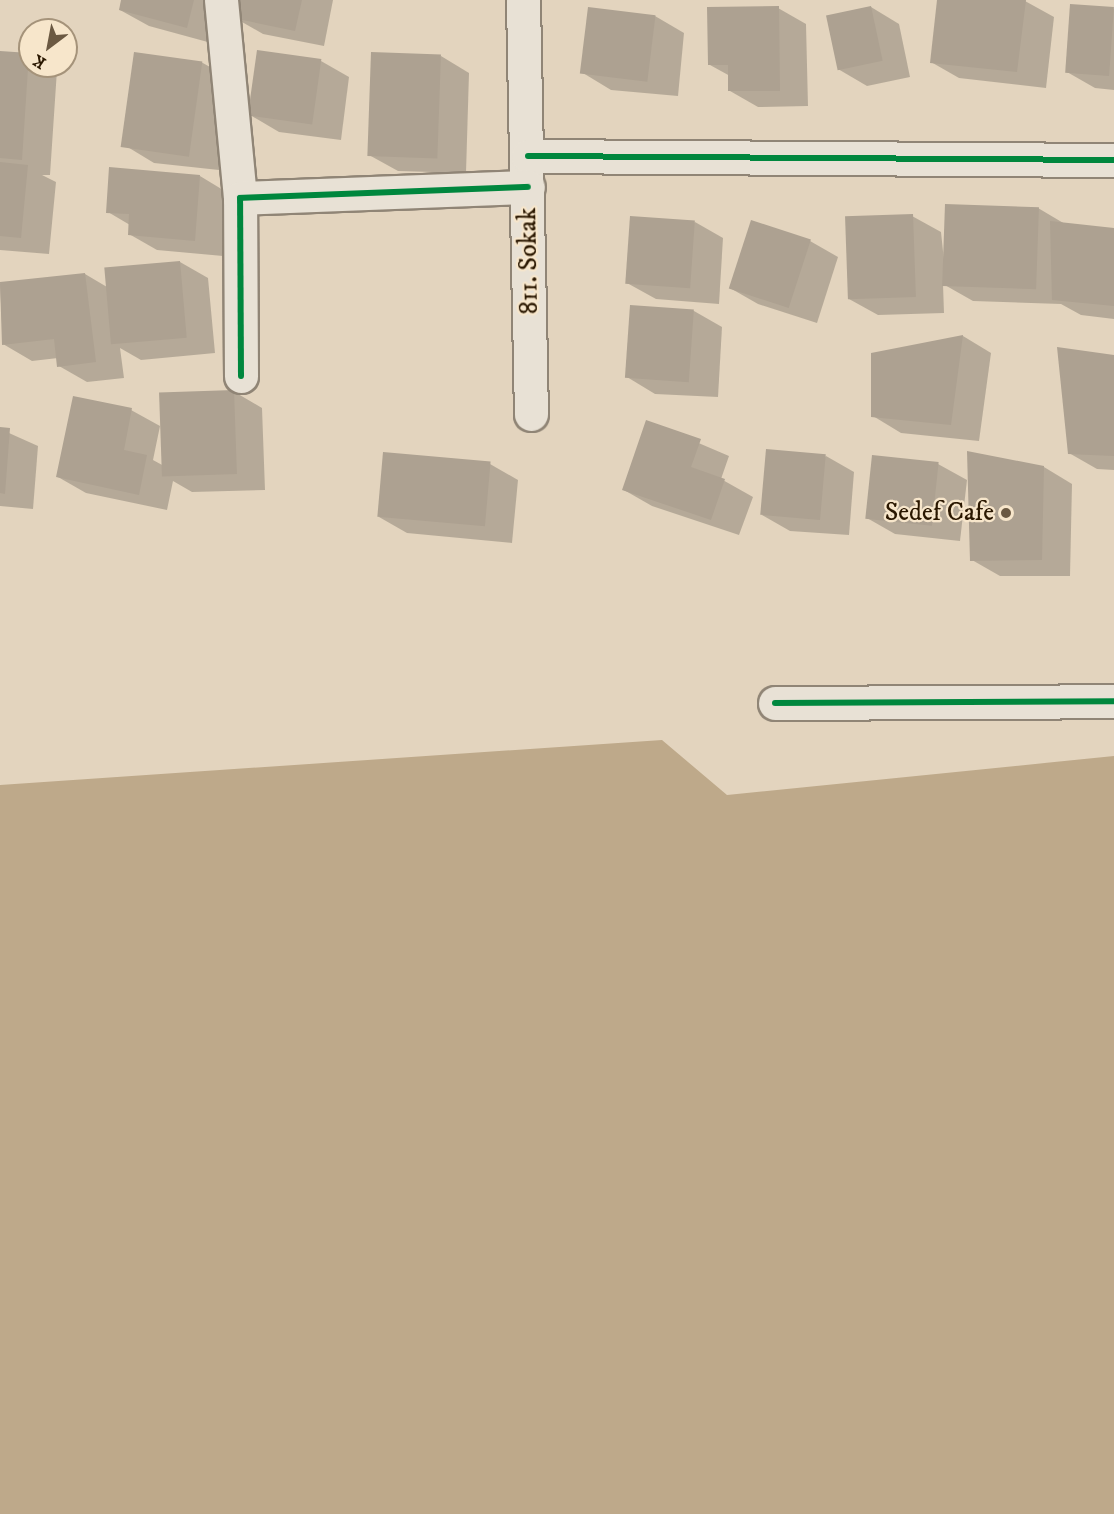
<!DOCTYPE html>
<style>
body{margin:0}
#map{position:relative;width:1114px;height:1514px;overflow:hidden;background:#e3d4be;font-family:"IM FELL DW Pica",serif}
div>[style]{position:absolute}
.water>*{inset:0;background:#bea98a}
.shadow>*{inset:0;background:#0003}
.building>*{inset:0;background:#ada191;transform-origin:0 0}
.roads{filter:drop-shadow(2px 0 #908576) drop-shadow(-2px 0 #908576) drop-shadow(0 2px #908576) drop-shadow(0 -2px #908576)}
.minor>*{height:33px;margin:-16.5px;padding:0 16.5px;transform-origin:16.5px;border-radius:16.5px;background:#e8e1d5}
.cycleway>*{height:6px;margin:-3px;padding:0 3px;transform-origin:3px;border-radius:3px;background:#00873e}
.dots>*{width:16px;height:16px;translate:-50% -50%;box-sizing:border-box;border:3px solid #f7e6cb;border-radius:50%}
span{translate:-50% -50%;white-space:nowrap;text-align:center;line-height:1.15;-webkit-text-stroke:4.5px #f7e6cb;paint-order:stroke}
.street-label{font-size:26px;color:#2a1700}
.poi-label{font-size:26px;color:#2a1700}
.right{translate:-100% -50%;text-align:right}
.north{position:absolute;left:18px;top:18px;width:60px;height:60px;box-sizing:border-box;background:#f7e6cb;border:2px solid #a5937a;border-radius:50%;rotate:212deg;font-size:16px;font-weight:700;line-height:24px;text-align:center;color:#2a1700}
.north::after{content:'';display:block;margin:auto;width:21px;height:27px;background:#6b5942;clip-path:polygon(50% 0,100% 100%,50% 72%,0 100%)}
</style>
<div id="map">
<div class="water">
<div style="clip-path:polygon(662px 740px,727px 795px,1114px 756px,1114px 1514px,0 1514px,0 785px)"></div>
</div>
<div class="shadow">
<div style="clip-path:polygon(123px 0,227px 0,215px 44px,149px 26px,120px 10px)"></div>
<div style="clip-path:polygon(238px 0,333px 0,324px 46px,263px 34px,235px 18px)"></div>
<div style="clip-path:polygon(938px 0,1025px 1px,1054px 17px,1046px 88px,959px 78px,931px 62px)"></div>
<div style="clip-path:polygon(871px 7px,899px 24px,910px 77px,867px 86px,838px 69px)"></div>
<div style="clip-path:polygon(778px 8px,806px 24px,808px 106px,758px 107px,730px 91px,730px 76px,710px 65px)"></div>
<div style="clip-path:polygon(1114px 8px,1114px 90px,1095px 88px,1067px 72px)"></div>
<div style="clip-path:polygon(655px 16px,684px 33px,678px 96px,611px 90px,583px 73px)"></div>
<div style="clip-path:polygon(0 52px,28px 54px,30px 66px,57px 70px,50px 175px,42px 175px,56px 182px,49px 254px,0 250px)"></div>
<div style="clip-path:polygon(441px 56px,469px 73px,466px 173px,398px 171px,369px 155px)"></div>
<div style="clip-path:polygon(321px 61px,349px 77px,341px 140px,279px 132px,250px 115px)"></div>
<div style="clip-path:polygon(201px 62px,230px 78px,219px 170px,154px 163px,126px 146px)"></div>
<div style="clip-path:polygon(200px 176px,228px 193px,223px 256px,157px 250px,129px 234px,130px 225px,108px 212px)"></div>
<div style="clip-path:polygon(1038px 208px,1065px 224px,1114px 229px,1114px 319px,1081px 315px,1061px 304px,973px 301px,943px 284px,944px 313px,878px 315px,849px 299px,912px 216px,941px 232px,945px 270px)"></div>
<div style="clip-path:polygon(695px 222px,723px 238px,719px 304px,656px 299px,627px 283px)"></div>
<div style="clip-path:polygon(810px 241px,838px 257px,817px 323px,758px 304px,730px 288px)"></div>
<div style="clip-path:polygon(180px 262px,208px 278px,215px 353px,141px 360px,120px 348px,124px 378px,87px 382px,59px 366px,58px 358px,32px 361px,3px 344px,0 284px,85px 274px,107px 287px)"></div>
<div style="clip-path:polygon(631px 307px,694px 311px,722px 327px,718px 397px,655px 394px,627px 377px)"></div>
<div style="clip-path:polygon(963px 336px,991px 353px,979px 441px,901px 433px,873px 416px,872px 354px)"></div>
<div style="clip-path:polygon(1114px 356px,1114px 470px,1097px 469px,1069px 453px)"></div>
<div style="clip-path:polygon(233px 391px,262px 408px,265px 490px,192px 492px,173px 481px,167px 510px,86px 493px,58px 477px,131px 410px,160px 426px,153px 460px,164px 466px)"></div>
<div style="clip-path:polygon(647px 421px,729px 456px,721px 479px,753px 497px,739px 535px,652px 506px,624px 490px)"></div>
<div style="clip-path:polygon(0 429px,38px 446px,33px 509px,0 506px)"></div>
<div style="clip-path:polygon(826px 456px,854px 472px,849px 535px,790px 531px,762px 515px)"></div>
<div style="clip-path:polygon(490px 464px,518px 480px,512px 543px,407px 533px,379px 517px)"></div>
<div style="clip-path:polygon(938px 464px,967px 480px,960px 541px,895px 534px,867px 518px)"></div>
<div style="clip-path:polygon(1044px 467px,1072px 484px,1070px 576px,1000px 576px,972px 560px)"></div>
</div>
<div class="building">
<div style="clip-path:polygon(121px 0,194px 0,187px 28px,119px 10px)"></div>
<div style="clip-path:polygon(237px 0,302px 0,295px 31px,233px 18px)"></div>
<div style="clip-path:polygon(937px 0,1026px 0,1017px 72px,930px 63px)"></div>
<div style="left:1070px;top:4px;width:44px;height:69px;rotate:4deg"></div>
<div style="clip-path:polygon(779px 6px,780px 91px,728px 91px,728px 65px,708px 65px,707px 7px)"></div>
<div style="left:871px;top:6px;width:56px;height:46px;rotate:78deg"></div>
<div style="left:588px;top:7px;width:68px;height:67px;rotate:7deg"></div>
<div style="left:257px;top:50px;width:65px;height:66px;rotate:8deg"></div>
<div style="clip-path:polygon(0 51px,29px 53px,22px 160px,0 158px)"></div>
<div style="left:134px;top:52px;width:69px;height:96px;rotate:8deg"></div>
<div style="left:371px;top:52px;width:70px;height:104px;rotate:2deg"></div>
<div style="clip-path:polygon(0 162px,28px 165px,21px 238px,0 236px)"></div>
<div style="clip-path:polygon(109px 167px,200px 175px,195px 241px,128px 235px,129px 214px,106px 213px)"></div>
<div style="left:945px;top:204px;width:94px;height:82px;rotate:2deg"></div>
<div style="left:913px;top:214px;width:83px;height:68px;rotate:88deg"></div>
<div style="left:630px;top:216px;width:65px;height:68px;rotate:4deg"></div>
<div style="left:751px;top:220px;width:63px;height:72px;rotate:18deg"></div>
<div style="clip-path:polygon(1050px 221px,1114px 228px,1114px 306px,1052px 300px)"></div>
<div style="left:180px;top:261px;width:77px;height:76px;rotate:85deg"></div>
<div style="clip-path:polygon(85px 273px,96px 362px,57px 367px,54px 339px,2px 345px,0 282px)"></div>
<div style="left:630px;top:305px;width:64px;height:73px;rotate:4deg"></div>
<div style="clip-path:polygon(963px 335px,951px 425px,871px 417px,871px 353px)"></div>
<div style="clip-path:polygon(1057px 347px,1114px 355px,1114px 456px,1068px 454px)"></div>
<div style="left:234px;top:390px;width:84px;height:75px;rotate:88deg"></div>
<div style="clip-path:polygon(73px 396px,132px 408px,124px 450px,147px 455px,139px 495px,56px 477px)"></div>
<div style="clip-path:polygon(646px 420px,701px 439px,691px 467px,725px 479px,711px 520px,622px 490px)"></div>
<div style="clip-path:polygon(0 427px,10px 428px,5px 494px,0 493px)"></div>
<div style="left:766px;top:449px;width:60px;height:66px;rotate:5deg"></div>
<div style="clip-path:polygon(967px 451px,1044px 466px,1042px 560px,970px 561px)"></div>
<div style="left:383px;top:452px;width:108px;height:65px;rotate:5deg"></div>
<div style="left:872px;top:455px;width:67px;height:64px;rotate:6deg"></div>
</div>
<div class="roads">
<div class="minor">
<div style="left:221px;top:0;width:199px;rotate:84.5deg"></div>
<div style="left:523px;top:0;width:414px;rotate:88.9deg"></div>
<div style="left:528px;top:156px;width:586px;rotate:0.39deg"></div>
<div style="left:241px;top:376px;width:178px;rotate:-90.3deg"></div>
<div style="left:240px;top:198px;width:288px;rotate:-2.2deg"></div>
<div style="left:775px;top:703px;width:339px;rotate:-0.3deg"></div>
</div>
</div>
<div class="cycleway">
<div style="left:528px;top:156px;width:586px;rotate:0.39deg"></div>
<div style="left:241px;top:376px;width:178px;rotate:-90.3deg"></div>
<div style="left:240px;top:198px;width:288px;rotate:-2.2deg"></div>
<div style="left:775px;top:703px;width:339px;rotate:-0.3deg"></div>
</div>
<div class="dots">
<div style="left:1006px;top:513px;background:#6b5942"></div>
</div>
<div class="street-label">
<span style="left:529px;top:261px;rotate:-91deg">811. Sokak</span>
</div>
<div class="poi-label">
<span class="right" style="left:994px;top:513px">Sedef Cafe</span>
</div>
<div class="north">K</div>
</div>
